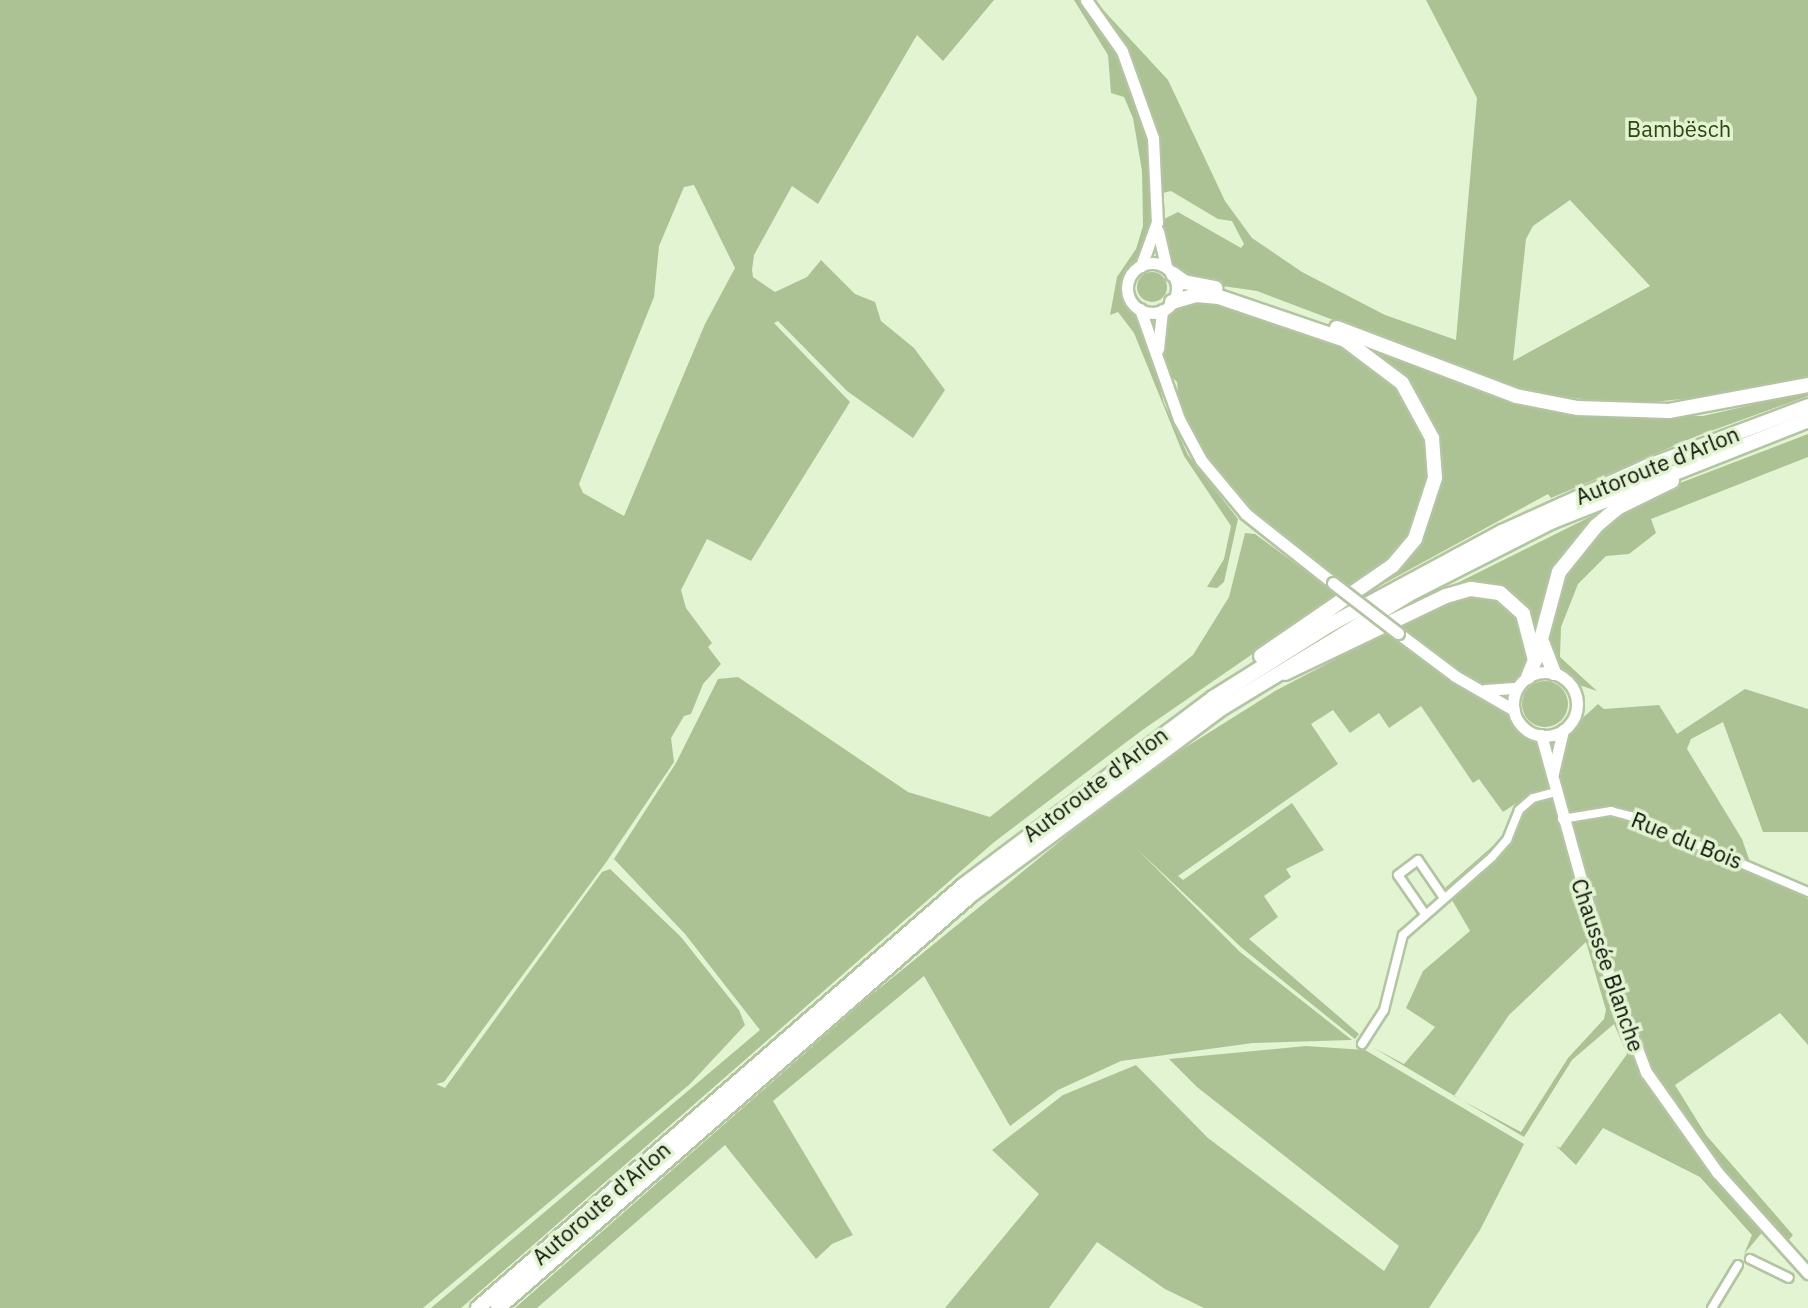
<!DOCTYPE html>
<meta charset="utf-8">
<style>
body{margin:0}
#map{position:relative;width:1808px;height:1308px;overflow:hidden;background:#e3f4d2;font-family:"IBM Plex Sans",sans-serif}
div>[style]{position:absolute}
.green>*{inset:0;background:#acc295}
.round{border-radius:50%}
.roads{filter:drop-shadow(2px 0 #b4c4a3) drop-shadow(-2px 0 #b4c4a3) drop-shadow(0 2px #b4c4a3) drop-shadow(0 -2px #b4c4a3)}
.street>*{height:8px;margin:-4px;padding:0 4px;transform-origin:4px;border-radius:4px;background:#fff}
.secondary>*{height:11px;margin:-5.5px;padding:0 5.5px;transform-origin:5.5px;border-radius:5.5px;background:#fff}
.secondary>.ring{margin:-5.5px;padding:0;box-sizing:content-box;background:none;border:11px solid #fff;border-radius:50%}
.highway>*{height:14px;margin:-7px;padding:0 7px;transform-origin:7px;border-radius:7px;background:#fff}
.bridges{filter:drop-shadow(2px 0 #b4c4a3) drop-shadow(-2px 0 #b4c4a3) drop-shadow(0 2px #b4c4a3) drop-shadow(0 -2px #b4c4a3)}
.secondary-bridge>*{height:11px;margin:-5.5px;padding:0 5.5px;transform-origin:5.5px;border-radius:5.5px;background:#fff}
span{translate:-50% -50%;white-space:nowrap;text-align:center;line-height:1.15;-webkit-text-stroke:7px #e3f4d2;paint-order:stroke}
.park-label{font-size:22px;color:#304414}
.street-label{font-size:22px;color:#0b1005}
</style>
<div id="map">
<div class="green">
<div style="clip-path:polygon(evenodd,0 0,994px 0,943px 61px,917px 35px,818px 204px,792px 186px,754px 255px,752px 270px,753px 277px,775px 292px,807px 277px,821px 260px,855px 294px,875px 302px,881px 321px,914px 348px,945px 390px,913px 438px,847px 391px,778px 321px,774px 323px,850px 402px,751px 561px,707px 539px,681px 590px,686px 608px,712px 643px,708px 647px,721px 664px,703px 684px,691px 714px,684px 716px,671px 738px,674px 762px,607px 861px,444px 1082px,436px 1084px,445px 1088px,602px 872px,610px 869px,681px 937px,739px 1010px,745px 1025px,690px 1084px,423px 1308px,0 1308px,0 0,694px 185px,735px 268px,705px 324px,624px 516px,583px 493px,579px 484px,654px 297px,659px 246px,684px 187px,694px 185px)"></div>
<div style="clip-path:polygon(evenodd,1074px 0,1094px 0,1168px 80px,1225px 201px,1252px 238px,1302px 272px,1385px 315px,1456px 340px,1477px 98px,1426px 0,1808px 0,1808px 377px,1721px 395px,1624px 405px,1518px 390px,1257px 291px,1195px 282px,1169px 262px,1157px 224px,1140px 260px,1124px 278px,1123px 295px,1145px 329px,1164px 403px,1188px 455px,1238px 519px,1224px 582px,1217px 588px,1207px 587px,1224px 559px,1231px 526px,1184px 456px,1134px 333px,1118px 312px,1110px 315px,1117px 277px,1136px 249px,1143px 226px,1142px 171px,1133px 118px,1124px 97px,1111px 93px,1108px 55px,1074px 0,1171px 191px,1218px 219px,1232px 221px,1244px 244px,1241px 248px,1178px 212px,1158px 222px,1159px 194px,1171px 191px,1074px 0,1570px 200px,1650px 286px,1513px 361px,1526px 239px,1533px 226px,1570px 200px)"></div>
<div class="round" style="left:1137px;top:272px;width:30px;height:30px"></div>
<div style="clip-path:polygon(1207px 300px,1342px 346px,1393px 380px,1426px 441px,1428px 482px,1410px 535px,1393px 557px,1351px 588px,1255px 513px,1203px 453px,1179px 404px,1177px 382px,1167px 372px,1163px 349px,1167px 315px,1177px 305px)"></div>
<div style="clip-path:polygon(1360px 343px,1513px 403px,1577px 416px,1703px 416px,1808px 392px,1808px 396px,1697px 436px,1551px 498px,1548px 494px,1350px 602px,1418px 541px,1440px 479px,1437px 436px,1415px 390px)"></div>
<div style="clip-path:polygon(1808px 434px,1808px 457px,1651px 519px,1656px 533px,1629px 554px,1606px 556px,1578px 584px,1561px 627px,1560px 657px,1597px 691px,1576px 684px,1556px 667px,1546px 640px,1563px 575px,1586px 543px,1620px 513px,1667px 488px)"></div>
<div style="clip-path:polygon(1618px 503px,1556px 570px,1541px 609px,1537px 643px,1527px 611px,1490px 586px,1375px 624px)"></div>
<div style="clip-path:polygon(1245px 533px,1255px 534px,1338px 595px,1141px 731px,993px 843px,461px 1308px,431px 1308px,760px 1030px,685px 934px,614px 859px,676px 763px,718px 679px,738px 677px,908px 792px,990px 817px,1193px 655px,1229px 597px)"></div>
<div style="clip-path:polygon(evenodd,1472px 595px,1496px 599px,1518px 617px,1531px 661px,1526px 672px,1510px 684px,1485px 690px,1544px 747px,1552px 775px,1565px 734px,1598px 704px,1604px 709px,1659px 705px,1677px 734px,1745px 689px,1808px 709px,1808px 832px,1763px 832px,1723px 722px,1691px 739px,1687px 749px,1742px 839px,1751px 865px,1790px 883px,1790px 890px,1808px 899px,1808px 1045px,1780px 1013px,1675px 1085px,1706px 1135px,1793px 1235px,1788px 1241px,1771px 1222px,1744px 1254px,1752px 1235px,1700px 1177px,1603px 1128px,1576px 1165px,1555px 1145px,1560px 1148px,1627px 1054px,1614px 1024px,1572px 1060px,1524px 1137px,1372px 1047px,1404px 1064px,1435px 1027px,1406px 1008px,1423px 971px,1470px 931px,1445px 888px,1503px 837px,1519px 810px,1515px 804px,1503px 812px,1479px 779px,1473px 783px,1421px 706px,1389px 728px,1379px 713px,1350px 733px,1333px 710px,1311px 724px,1338px 764px,1178px 876px,1183px 880px,1292px 803px,1324px 850px,1286px 869px,1291px 877px,1264px 896px,1278px 917px,1249px 939px,1359px 1034px,1355px 1039px,1242px 948px,1137px 849px,1240px 952px,1352px 1040px,1253px 1043px,1121px 1061px,1058px 1090px,1010px 1126px,924px 976px,773px 1101px,853px 1235px,832px 1244px,816px 1259px,725px 1145px,537px 1308px,515px 1308px,870px 996px,1140px 776px,1275px 691px,1418px 616px,1472px 595px,1586px 942px,1606px 1010px,1604px 1019px,1568px 1058px,1521px 1132px,1454px 1096px,1509px 1015px,1586px 942px)"></div>
<div class="round" style="left:1522px;top:681px;width:46px;height:46px"></div>
<div style="clip-path:polygon(1306px 1046px,1365px 1050px,1524px 1144px,1480px 1230px,1429px 1308px,1204px 1308px,1165px 1289px,1097px 1242px,1049px 1308px,945px 1308px,1039px 1194px,992px 1150px,1063px 1095px,1136px 1065px,1208px 1138px,1384px 1271px,1399px 1246px,1197px 1087px,1169px 1059px)"></div>
</div>
<div class="roads">
<div class="street">
<div style="left:1562px;top:819px;width:50px;rotate:-9.3deg"></div>
<div style="left:1611px;top:811px;width:20px;rotate:15deg"></div>
<div style="left:1630px;top:816px;width:194px;rotate:23.1deg"></div>
<div style="left:1425px;top:914px;width:47px;rotate:-124.7deg"></div>
<div style="left:1398px;top:875px;width:25px;rotate:-37deg"></div>
<div style="left:1418px;top:860px;width:46px;rotate:55.6deg"></div>
<div style="left:1362px;top:1044px;width:40px;rotate:-57.1deg"></div>
<div style="left:1384px;top:1010px;width:77px;rotate:-75.8deg"></div>
<div style="left:1403px;top:935px;width:118px;rotate:-41.2deg"></div>
<div style="left:1492px;top:857px;width:23px;rotate:-49deg"></div>
<div style="left:1507px;top:840px;width:32px;rotate:-68deg"></div>
<div style="left:1519px;top:810px;width:18px;rotate:-41deg"></div>
<div style="left:1533px;top:798px;width:24px;rotate:-15deg"></div>
<div style="left:1750px;top:1259px;width:43px;rotate:26deg"></div>
<div style="left:1712px;top:1308px;width:50px;rotate:-58.8deg"></div>
</div>
<div class="secondary">
<div style="left:1086px;top:0;width:62px;rotate:54.8deg"></div>
<div style="left:1122px;top:51px;width:92px;rotate:70.4deg"></div>
<div style="left:1153px;top:138px;width:84px;rotate:87.3deg"></div>
<div style="left:1157px;top:222px;width:47px;rotate:110deg"></div>
<div style="left:1158px;top:231px;width:37px;rotate:77deg"></div>
<div class="ring" style="left:1127px;top:263px;width:39px;height:39px"></div>
<div style="left:1140px;top:309px;width:117px;rotate:70.5deg"></div>
<div style="left:1179px;top:419px;width:47px;rotate:61.8deg"></div>
<div style="left:1201px;top:460px;width:70px;rotate:50.2deg"></div>
<div style="left:1246px;top:514px;width:111px;rotate:38.4deg"></div>
<div style="left:1158px;top:349px;width:39px;rotate:-84deg"></div>
<div style="left:1398px;top:633px;width:71px;rotate:37deg"></div>
<div style="left:1455px;top:676px;width:68px;rotate:30deg"></div>
<div class="ring" style="left:1513px;top:672px;width:53px;height:53px"></div>
<div style="left:1485px;top:690px;width:32px;rotate:-4deg"></div>
<div style="left:1541px;top:735px;width:236px;rotate:74.5deg"></div>
<div style="left:1604px;top:962px;width:118px;rotate:69.1deg"></div>
<div style="left:1646px;top:1072px;width:123px;rotate:54.6deg"></div>
<div style="left:1717px;top:1172px;width:136px;rotate:48deg"></div>
<div style="left:1553px;top:773px;width:44px;rotate:-76.9deg"></div>
</div>
<div class="highway">
<div style="left:1173px;top:274px;width:14px;rotate:36deg"></div>
<div style="left:1184px;top:282px;width:32px;rotate:11deg"></div>
<div style="left:1172px;top:302px;width:25px;rotate:-16deg"></div>
<div style="left:1196px;top:295px;width:23px;rotate:5deg"></div>
<div style="left:1219px;top:297px;width:133px;rotate:18.8deg"></div>
<div style="left:1345px;top:340px;width:71px;rotate:37deg"></div>
<div style="left:1402px;top:383px;width:63px;rotate:61.4deg"></div>
<div style="left:1432px;top:438px;width:40px;rotate:85.7deg"></div>
<div style="left:1435px;top:478px;width:64px;rotate:108.2deg"></div>
<div style="left:1415px;top:539px;width:35px;rotate:130deg"></div>
<div style="left:1392px;top:566px;width:159px;rotate:145.5deg"></div>
<div style="left:1337px;top:328px;width:191px;rotate:20.8deg"></div>
<div style="left:1516px;top:396px;width:63px;rotate:11deg"></div>
<div style="left:1578px;top:408px;width:91px;rotate:1.9deg"></div>
<div style="left:1669px;top:411px;width:141px;rotate:-10.6deg"></div>
<div style="left:1285px;top:673px;width:178px;rotate:-25.6deg"></div>
<div style="left:1446px;top:596px;width:26px;rotate:-16deg"></div>
<div style="left:1471px;top:589px;width:29px;rotate:8deg"></div>
<div style="left:1500px;top:593px;width:31px;rotate:42deg"></div>
<div style="left:1523px;top:614px;width:48px;rotate:75.4deg"></div>
<div style="left:1535px;top:660px;width:18px;rotate:112deg"></div>
<div style="left:1554px;top:673px;width:36px;rotate:-111deg"></div>
<div style="left:1541px;top:639px;width:69px;rotate:-75deg"></div>
<div style="left:1559px;top:572px;width:59px;rotate:-51.2deg"></div>
<div style="left:1596px;top:526px;width:30px;rotate:-40deg"></div>
<div style="left:1619px;top:507px;width:59px;rotate:-26.1deg"></div>
<div style="left:478px;top:1308px;width:644px;rotate:-41.04deg"></div>
<div style="left:964px;top:885px;width:311px;rotate:-36.9deg"></div>
<div style="left:1213px;top:698px;width:139px;rotate:-32.1deg"></div>
<div style="left:1331px;top:624px;width:194px;rotate:-28.3deg"></div>
<div style="left:1502px;top:532px;width:158px;rotate:-24.3deg"></div>
<div style="left:1646px;top:467px;width:173px;rotate:-20.6deg"></div>
<div style="left:498px;top:1308px;width:628px;rotate:-41.13deg"></div>
<div style="left:971px;top:895px;width:309px;rotate:-36.7deg"></div>
<div style="left:1219px;top:710px;width:229px;rotate:-31.3deg"></div>
<div style="left:1415px;top:591px;width:153px;rotate:-26.9deg"></div>
<div style="left:1551px;top:522px;width:277px;rotate:-21.6deg"></div>
</div>
</div>
<div class="bridges">
<div class="secondary-bridge">
<div style="left:1333px;top:583px;width:82px;rotate:37.6deg"></div>
</div>
</div>
<div class="park-label">
<span style="left:1679px;top:129px">Bambësch</span>
</div>
<div class="street-label">
<span style="left:1657px;top:465px;rotate:-22deg">Autoroute d'Arlon</span>
<span style="left:1095px;top:784px;rotate:-37deg">Autoroute d'Arlon</span>
<span style="left:1687px;top:840px;rotate:22deg">Rue du Bois</span>
<span style="left:1608px;top:965px;rotate:71deg">Chaussée Blanche</span>
<span style="left:601px;top:1203px;rotate:-41deg">Autoroute d'Arlon</span>
</div>
</div>
